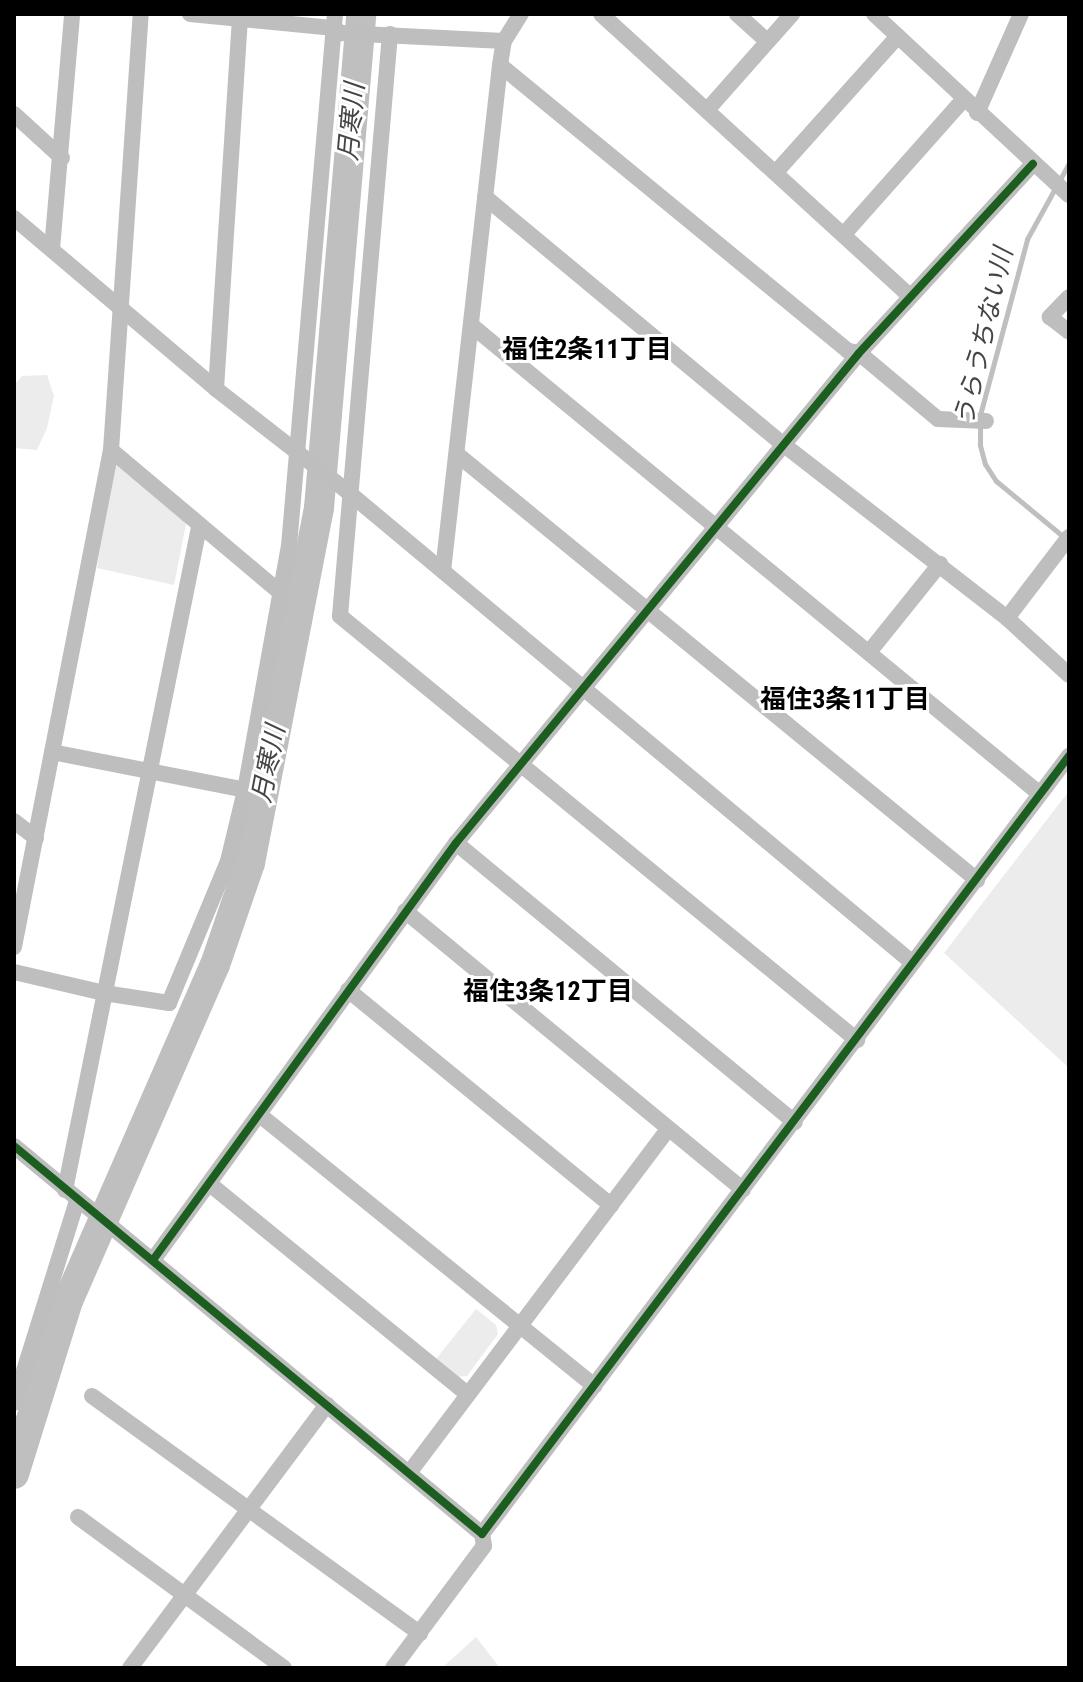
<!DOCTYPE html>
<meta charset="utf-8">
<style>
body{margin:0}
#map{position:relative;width:1083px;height:1682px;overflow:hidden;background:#fff;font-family:"Roboto Condensed","Noto Sans JP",sans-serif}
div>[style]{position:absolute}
.green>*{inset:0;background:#ececec}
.stream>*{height:5px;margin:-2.5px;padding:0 2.5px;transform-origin:2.5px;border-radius:2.5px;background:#bfbfbf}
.river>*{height:30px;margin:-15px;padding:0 15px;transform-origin:15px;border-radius:15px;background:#bfbfbf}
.minor>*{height:16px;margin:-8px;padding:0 8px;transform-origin:8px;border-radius:8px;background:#bebebe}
.cycleway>*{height:8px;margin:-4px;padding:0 4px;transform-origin:4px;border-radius:4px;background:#1b5e20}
span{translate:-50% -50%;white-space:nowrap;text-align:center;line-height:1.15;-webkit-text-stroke:6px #fff;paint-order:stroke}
.water-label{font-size:26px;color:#444;font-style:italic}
.neighbourhood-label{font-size:26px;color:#000;font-weight:700}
.frame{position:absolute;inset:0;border:16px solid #000;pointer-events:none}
</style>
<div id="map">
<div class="green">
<div style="clip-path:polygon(47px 375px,54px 396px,47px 428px,37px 450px,14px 448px,14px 385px,22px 376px)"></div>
<div style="clip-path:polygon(113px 458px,187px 519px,174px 585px,97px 568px)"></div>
<div style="clip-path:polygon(1069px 791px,1069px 1068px,944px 953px)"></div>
<div style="clip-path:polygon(476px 1309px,496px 1325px,498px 1334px,467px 1376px,458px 1377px,436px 1359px)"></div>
<div style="clip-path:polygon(476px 1637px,500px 1668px,442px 1668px)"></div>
</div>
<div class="stream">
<div style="left:1065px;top:538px;width:89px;rotate:-140.4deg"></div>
<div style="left:996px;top:481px;width:20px;rotate:-123deg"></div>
<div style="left:985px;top:464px;width:20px;rotate:-105deg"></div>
<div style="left:980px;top:445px;width:30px;rotate:-90deg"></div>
<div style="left:980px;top:415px;width:182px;rotate:-75deg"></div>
<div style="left:1027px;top:239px;width:87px;rotate:-61.1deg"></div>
</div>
<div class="river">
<div style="left:14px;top:1474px;width:181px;rotate:-72.7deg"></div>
<div style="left:68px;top:1301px;width:367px;rotate:-66.4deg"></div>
<div style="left:215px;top:965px;width:108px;rotate:-71.1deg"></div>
<div style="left:250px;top:863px;width:362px;rotate:-79deg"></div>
<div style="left:319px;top:508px;width:496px;rotate:-85.1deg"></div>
</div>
<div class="minor">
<div style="left:190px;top:14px;width:145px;rotate:5.6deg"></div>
<div style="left:334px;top:28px;width:9px;rotate:36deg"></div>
<div style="left:341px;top:33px;width:163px;rotate:2.8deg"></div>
<div style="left:601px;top:14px;width:418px;rotate:42.4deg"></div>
<div style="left:737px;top:14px;width:40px;rotate:42deg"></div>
<div style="left:874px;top:14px;width:266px;rotate:42.9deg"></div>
<div style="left:390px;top:34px;width:584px;rotate:94.91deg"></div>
<div style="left:340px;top:616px;width:669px;rotate:39.36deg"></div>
<div style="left:500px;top:65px;width:450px;rotate:39.4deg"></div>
<div style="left:848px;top:351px;width:11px;rotate:10deg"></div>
<div style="left:859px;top:353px;width:103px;rotate:39.9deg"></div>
<div style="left:938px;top:419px;width:48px;rotate:2.4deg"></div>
<div style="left:708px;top:109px;width:127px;rotate:-48.5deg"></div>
<div style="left:977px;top:113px;width:108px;rotate:-66deg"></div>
<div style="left:14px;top:114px;width:65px;rotate:42.5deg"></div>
<div style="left:777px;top:171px;width:181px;rotate:-48.1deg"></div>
<div style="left:485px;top:197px;width:388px;rotate:39.7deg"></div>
<div style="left:784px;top:445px;width:282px;rotate:37.8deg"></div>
<div style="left:1007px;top:618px;width:84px;rotate:42.6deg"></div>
<div style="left:14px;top:218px;width:265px;rotate:40.2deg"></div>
<div style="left:216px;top:389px;width:160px;rotate:37.9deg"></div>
<div style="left:342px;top:487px;width:743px;rotate:39.82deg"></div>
<div style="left:845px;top:233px;width:179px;rotate:-48.4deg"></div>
<div style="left:52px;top:249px;width:236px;rotate:-85.1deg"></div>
<div style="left:1069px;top:297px;width:28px;rotate:134deg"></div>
<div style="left:1050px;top:317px;width:24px;rotate:38deg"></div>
<div style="left:471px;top:325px;width:737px;rotate:39.5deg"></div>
<div style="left:216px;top:389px;width:376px;rotate:-86.3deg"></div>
<div style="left:111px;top:450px;width:222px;rotate:40.1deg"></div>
<div style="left:458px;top:455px;width:671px;rotate:39.31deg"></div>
<div style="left:443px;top:571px;width:509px;rotate:-83.57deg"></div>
<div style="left:500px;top:65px;width:24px;rotate:-81deg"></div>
<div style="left:504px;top:41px;width:32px;rotate:-58deg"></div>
<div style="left:1007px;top:618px;width:102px;rotate:-52.6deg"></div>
<div style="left:870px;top:651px;width:112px;rotate:-51.2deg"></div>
<div style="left:52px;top:752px;width:197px;rotate:11.1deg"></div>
<div style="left:14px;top:821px;width:28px;rotate:38deg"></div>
<div style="left:456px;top:843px;width:439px;rotate:39.5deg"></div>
<div style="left:405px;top:911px;width:438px;rotate:39.5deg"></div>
<div style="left:14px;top:947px;width:506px;rotate:-78.96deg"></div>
<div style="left:111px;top:450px;width:437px;rotate:-86.1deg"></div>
<div style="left:14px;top:972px;width:92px;rotate:13.1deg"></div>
<div style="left:104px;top:993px;width:66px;rotate:8.7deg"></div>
<div style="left:169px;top:1003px;width:154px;rotate:-67.4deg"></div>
<div style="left:228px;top:861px;width:73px;rotate:-76.5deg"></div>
<div style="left:245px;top:790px;width:248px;rotate:-79.8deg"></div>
<div style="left:289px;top:546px;width:534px;rotate:-85.06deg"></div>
<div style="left:348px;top:990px;width:340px;rotate:39.3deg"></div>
<div style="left:261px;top:1116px;width:429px;rotate:39deg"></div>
<div style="left:14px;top:1146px;width:608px;rotate:39.66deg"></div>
<div style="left:482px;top:1534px;width:975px;rotate:-52.97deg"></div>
<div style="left:211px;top:1185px;width:330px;rotate:39.2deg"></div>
<div style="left:65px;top:1190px;width:676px;rotate:-78.57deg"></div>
<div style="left:153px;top:1260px;width:515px;rotate:-54deg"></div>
<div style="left:456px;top:843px;width:634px;rotate:-50.56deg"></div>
<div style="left:859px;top:353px;width:257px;rotate:-47.4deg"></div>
<div style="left:92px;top:1396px;width:405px;rotate:35.9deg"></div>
<div style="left:14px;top:1403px;width:212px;rotate:-72.7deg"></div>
<div style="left:409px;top:1473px;width:431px;rotate:-53deg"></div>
<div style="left:78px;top:1517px;width:255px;rotate:36.2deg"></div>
<div style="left:130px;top:1668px;width:329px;rotate:-53.2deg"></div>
<div style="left:393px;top:1668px;width:152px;rotate:-53.3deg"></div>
<div style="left:484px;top:1546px;width:12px;rotate:-99deg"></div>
</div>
<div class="cycleway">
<div style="left:14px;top:1146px;width:608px;rotate:39.66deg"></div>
<div style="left:482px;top:1534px;width:975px;rotate:-52.97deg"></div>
<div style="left:153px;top:1260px;width:515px;rotate:-54deg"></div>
<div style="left:456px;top:843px;width:634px;rotate:-50.56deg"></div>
<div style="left:859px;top:353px;width:257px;rotate:-47.4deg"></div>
</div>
<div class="water-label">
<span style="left:352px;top:122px;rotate:-85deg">月寒川</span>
<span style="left:984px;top:337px;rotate:-77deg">うらうちない川</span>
<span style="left:269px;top:764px;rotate:-79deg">月寒川</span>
</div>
<div class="neighbourhood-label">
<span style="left:587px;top:350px">福住2条11丁目</span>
<span style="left:845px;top:700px">福住3条11丁目</span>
<span style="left:548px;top:992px">福住3条12丁目</span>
</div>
<div class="frame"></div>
</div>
